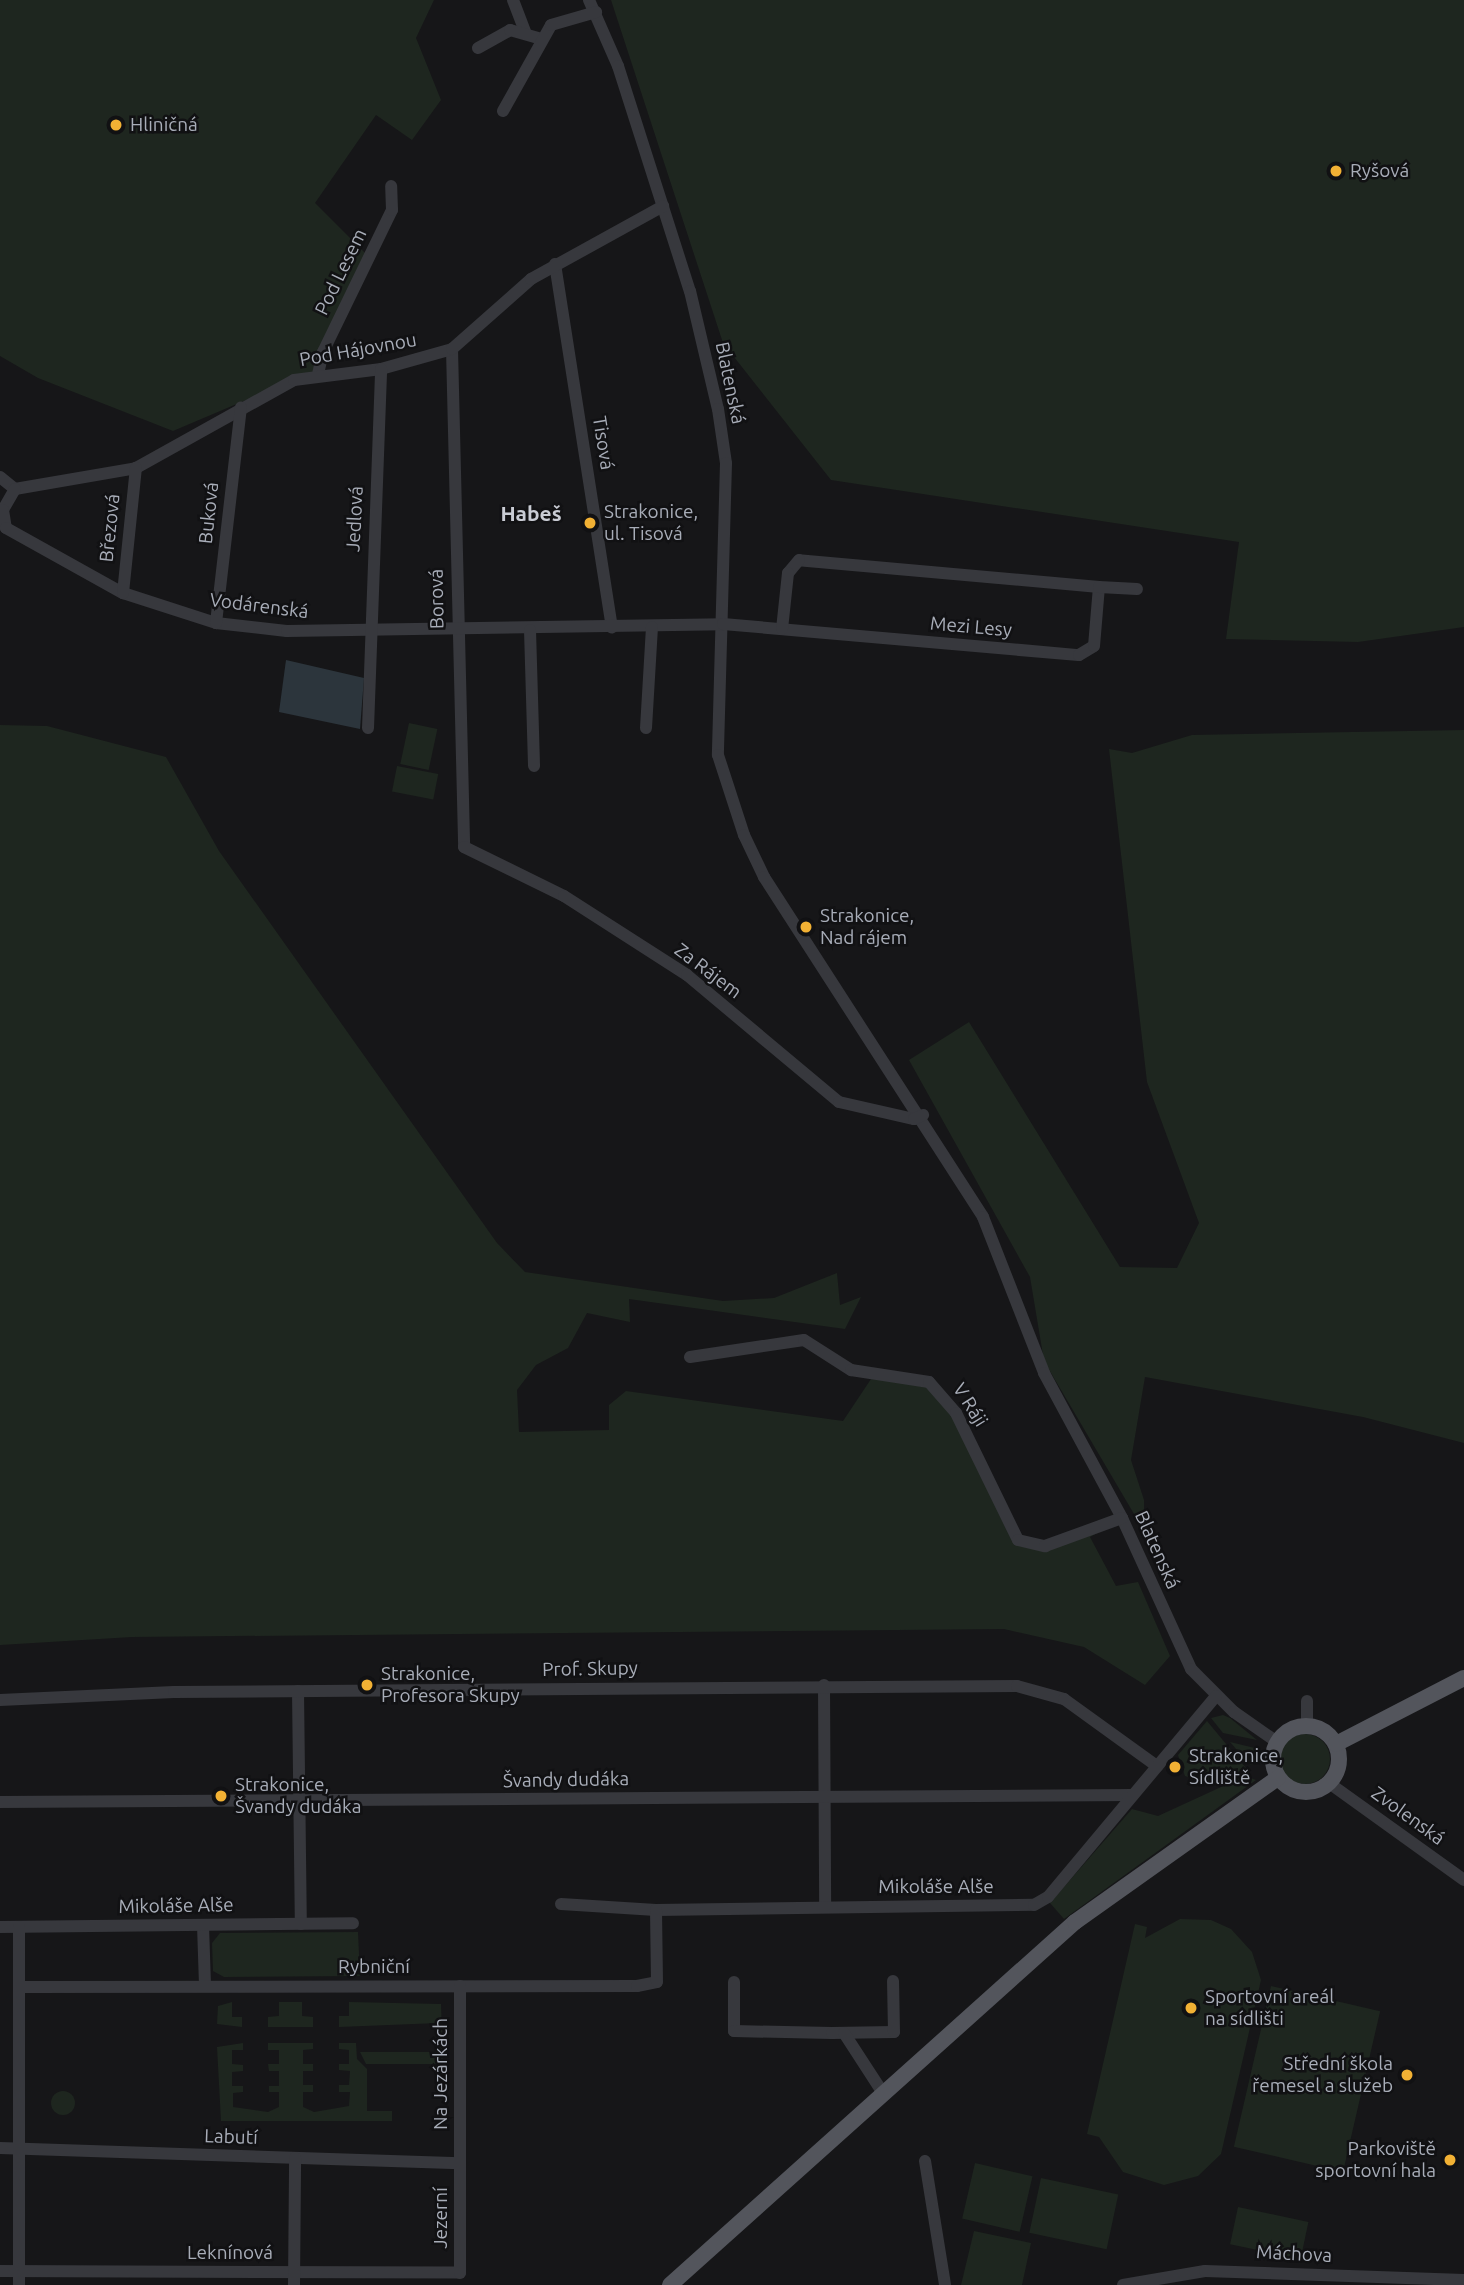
<!DOCTYPE html>
<meta charset="utf-8">
<style>
body{margin:0}
#map{position:relative;width:1464px;height:2285px;overflow:hidden;background:#161618;font-family:Ubuntu,sans-serif}
div>[style]{position:absolute}
.green>*{inset:0;background:#1e261f;transform-origin:0 0}
.round{border-radius:50%}
.water>*{inset:0;background:#2c353c}
.minor>*{height:12px;margin:-6px;padding:0 6px;transform-origin:6px;border-radius:6px;background:#37383d}
.major>*{height:16px;margin:-8px;padding:0 8px;transform-origin:8px;border-radius:8px;background:#53555c}
.major>.ring{margin:-8px;padding:0;box-sizing:content-box;background:none;border:16px solid #53555c;border-radius:50%}
.dots>*{width:19px;height:19px;translate:-50% -50%;box-sizing:border-box;border:4px solid #111113;border-radius:50%}
span{translate:-50% -50%;white-space:nowrap;text-align:center;line-height:1.15;-webkit-text-stroke:5px #111113;paint-order:stroke}
.poi-label{font-size:19px;color:#a8adb8}
.left{translate:0 -50%;text-align:left}
.right{translate:-100% -50%;text-align:right}
.street-label{font-size:19px;color:#a8adb8}
.neighbourhood-label{font-size:21px;color:#c9ccd4;font-weight:700}
</style>
<div id="map">
<div class="green">
<div style="clip-path:polygon(0 0,434px 0,416px 38px,441px 100px,412px 140px,376px 115px,315px 203px,371px 259px,314px 371px,173px 431px,38px 378px,0 356px)"></div>
<div style="clip-path:polygon(611px 0,1464px 0,1464px 627px,1358px 642px,1226px 639px,1239px 542px,831px 480px,723px 343px)"></div>
<div style="left:409px;top:723px;width:29px;height:42px;rotate:12deg"></div>
<div style="clip-path:polygon(0 725px,47px 726px,166px 757px,219px 851px,497px 1243px,525px 1272px,723px 1301px,774px 1298px,837px 1273px,840px 1305px,861px 1297px,845px 1329px,629px 1299px,630px 1322px,587px 1313px,568px 1348px,536px 1365px,517px 1390px,519px 1432px,609px 1430px,609px 1405px,626px 1391px,843px 1421px,871px 1379px,935px 1384px,1013px 1533px,1037px 1550px,1099px 1532px,1090px 1537px,1116px 1586px,1138px 1582px,1170px 1656px,1145px 1685px,1084px 1647px,1004px 1629px,132px 1637px,0 1645px)"></div>
<div style="clip-path:polygon(1464px 730px,1464px 1443px,1363px 1417px,1145px 1377px,1131px 1460px,1144px 1500px,1144px 1531px,1044px 1361px,1030px 1277px,909px 1060px,969px 1022px,1120px 1267px,1177px 1268px,1199px 1223px,1147px 1082px,1109px 749px,1132px 753px,1192px 735px)"></div>
<div style="left:397px;top:766px;width:42px;height:26px;rotate:11deg"></div>
<div style="clip-path:polygon(1223px 1715px,1230px 1718px,1257px 1740px,1223px 1733px,1211px 1718px)"></div>
<div style="clip-path:polygon(1207px 1721px,1246px 1768px,1214px 1785px,1185px 1776px,1178px 1755px)"></div>
<div class="round" style="left:1280px;top:1734px;width:50px;height:50px"></div>
<div style="clip-path:polygon(1230px 1742px,1255px 1748px,1257px 1764px,1250px 1765px)"></div>
<div style="clip-path:polygon(1245px 1776px,1256px 1780px,1064px 1919px,1050px 1903px,1132px 1809px,1158px 1816px)"></div>
<div style="clip-path:polygon(1180px 1919px,1211px 1920px,1231px 1929px,1252px 1952px,1261px 1980px,1221px 2154px,1198px 2176px,1164px 2185px,1123px 2172px,1099px 2137px,1087px 2134px,1135px 1924px,1147px 1927px,1145px 1938px)"></div>
<div style="clip-path:polygon(358px 1932px,360px 1976px,224px 1977px,213px 1971px,212px 1943px,220px 1933px)"></div>
<div style="left:1271px;top:1986px;width:112px;height:165px;rotate:13deg"></div>
<div style="clip-path:polygon(232px 2002px,232px 2017px,242px 2017px,242px 2027px,217px 2024px,218px 2006px)"></div>
<div style="clip-path:polygon(279px 2002px,302px 2002px,302px 2016px,313px 2017px,313px 2027px,268px 2027px,268px 2017px,279px 2016px)"></div>
<div style="clip-path:polygon(349px 2002px,441px 2004px,443px 2064px,366px 2064px,360px 2052px,439px 2052px,439px 2023px,339px 2027px,339px 2016px,349px 2016px)"></div>
<div style="clip-path:polygon(243px 2043px,243px 2050px,232px 2050px,232px 2064px,243px 2065px,243px 2071px,232px 2072px,232px 2086px,243px 2086px,243px 2092px,233px 2093px,233px 2107px,268px 2112px,279px 2107px,279px 2092px,269px 2092px,269px 2086px,279px 2086px,279px 2071px,269px 2071px,268px 2064px,279px 2064px,279px 2050px,268px 2050px,268px 2043px,313px 2043px,313px 2049px,303px 2050px,303px 2064px,313px 2064px,313px 2071px,303px 2071px,303px 2085px,313px 2085px,313px 2092px,303px 2092px,303px 2107px,314px 2112px,349px 2106px,350px 2092px,339px 2092px,339px 2085px,349px 2085px,350px 2071px,339px 2070px,339px 2064px,349px 2064px,349px 2050px,339px 2049px,339px 2043px,356px 2043px,357px 2059px,367px 2069px,367px 2111px,392px 2111px,392px 2121px,221px 2121px,217px 2047px)"></div>
<div class="round" style="left:51px;top:2091px;width:24px;height:24px"></div>
<div style="left:975px;top:2163px;width:59px;height:57px;rotate:13deg"></div>
<div style="left:1041px;top:2178px;width:79px;height:56px;rotate:12deg"></div>
<div style="left:1238px;top:2207px;width:72px;height:38px;rotate:12deg"></div>
<div style="clip-path:polygon(974px 2231px,1031px 2243px,1022px 2285px,961px 2285px)"></div>
</div>
<div class="water">
<div style="clip-path:polygon(286px 660px,364px 678px,360px 729px,279px 712px)"></div>
</div>
<div class="minor">
<div style="left:513px;top:0;width:33px;rotate:69deg"></div>
<div style="left:589px;top:0;width:72px;rotate:66.3deg"></div>
<div style="left:618px;top:66px;width:236px;rotate:72.3deg"></div>
<div style="left:690px;top:291px;width:121px;rotate:76.7deg"></div>
<div style="left:718px;top:409px;width:55px;rotate:81.6deg"></div>
<div style="left:726px;top:463px;width:292px;rotate:91.6deg"></div>
<div style="left:718px;top:755px;width:84px;rotate:72deg"></div>
<div style="left:744px;top:835px;width:47px;rotate:64.5deg"></div>
<div style="left:764px;top:877px;width:404px;rotate:57.2deg"></div>
<div style="left:983px;top:1217px;width:168px;rotate:68.6deg"></div>
<div style="left:1044px;top:1373px;width:165px;rotate:61.7deg"></div>
<div style="left:1122px;top:1518px;width:166px;rotate:65.4deg"></div>
<div style="left:1191px;top:1669px;width:61px;rotate:45deg"></div>
<div style="left:1234px;top:1712px;width:52px;rotate:34.9deg"></div>
<div style="left:478px;top:48px;width:37px;rotate:-29deg"></div>
<div style="left:510px;top:30px;width:32px;rotate:16deg"></div>
<div style="left:503px;top:111px;width:98px;rotate:-60.8deg"></div>
<div style="left:551px;top:25px;width:47px;rotate:-16.1deg"></div>
<div style="left:555px;top:264px;width:368px;rotate:81.1deg"></div>
<div style="left:452px;top:349px;width:498px;rotate:88.6deg"></div>
<div style="left:464px;top:847px;width:111px;rotate:26.1deg"></div>
<div style="left:564px;top:896px;width:146px;rotate:32.7deg"></div>
<div style="left:687px;top:975px;width:198px;rotate:39.9deg"></div>
<div style="left:839px;top:1102px;width:77px;rotate:12.8deg"></div>
<div style="left:914px;top:1119px;width:10px;rotate:-24deg"></div>
<div style="left:318px;top:374px;width:23px;rotate:-77deg"></div>
<div style="left:323px;top:352px;width:158px;rotate:-64.1deg"></div>
<div style="left:392px;top:210px;width:24px;rotate:-92deg"></div>
<div style="left:0;top:477px;width:19px;rotate:39deg"></div>
<div style="left:15px;top:489px;width:123px;rotate:-9.8deg"></div>
<div style="left:136px;top:468px;width:181px;rotate:-29.1deg"></div>
<div style="left:294px;top:380px;width:88px;rotate:-7.2deg"></div>
<div style="left:381px;top:369px;width:74px;rotate:-15.7deg"></div>
<div style="left:452px;top:349px;width:106px;rotate:-41.5deg"></div>
<div style="left:531px;top:279px;width:151px;rotate:-28.9deg"></div>
<div style="left:15px;top:489px;width:24px;rotate:120deg"></div>
<div style="left:3px;top:510px;width:18px;rotate:81deg"></div>
<div style="left:6px;top:528px;width:134px;rotate:29.1deg"></div>
<div style="left:123px;top:593px;width:98px;rotate:17.9deg"></div>
<div style="left:216px;top:623px;width:71px;rotate:6.4deg"></div>
<div style="left:287px;top:631px;width:436px;rotate:-0.9deg"></div>
<div style="left:723px;top:624px;width:357px;rotate:5deg"></div>
<div style="left:1079px;top:655px;width:17px;rotate:-31deg"></div>
<div style="left:1094px;top:646px;width:59px;rotate:-85.2deg"></div>
<div style="left:1099px;top:587px;width:301px;rotate:-174.9deg"></div>
<div style="left:799px;top:560px;width:17px;rotate:130deg"></div>
<div style="left:788px;top:573px;width:56px;rotate:96.1deg"></div>
<div style="left:1099px;top:587px;width:38px;rotate:3deg"></div>
<div style="left:123px;top:593px;width:126px;rotate:-84.1deg"></div>
<div style="left:216px;top:623px;width:217px;rotate:-83.4deg"></div>
<div style="left:530px;top:630px;width:136px;rotate:88.3deg"></div>
<div style="left:368px;top:728px;width:359px;rotate:-87.9deg"></div>
<div style="left:646px;top:728px;width:101px;rotate:-86.6deg"></div>
<div style="left:690px;top:1357px;width:115px;rotate:-8.5deg"></div>
<div style="left:804px;top:1340px;width:56px;rotate:32.6deg"></div>
<div style="left:851px;top:1370px;width:79px;rotate:8.7deg"></div>
<div style="left:929px;top:1382px;width:41px;rotate:48.9deg"></div>
<div style="left:956px;top:1413px;width:141px;rotate:64deg"></div>
<div style="left:1018px;top:1540px;width:28px;rotate:13deg"></div>
<div style="left:1045px;top:1546px;width:82px;rotate:-20deg"></div>
<div style="left:824px;top:1685px;width:222px;rotate:89.7deg"></div>
<div style="left:298px;top:1691px;width:233px;rotate:89.3deg"></div>
<div style="left:0;top:1700px;width:174px;rotate:-2.6deg"></div>
<div style="left:174px;top:1692px;width:843px;rotate:-0.41deg"></div>
<div style="left:1017px;top:1686px;width:49px;rotate:15.5deg"></div>
<div style="left:1064px;top:1699px;width:115px;rotate:35.8deg"></div>
<div style="left:1307px;top:1726px;width:25px;rotate:-90deg"></div>
<div style="left:1329px;top:1783px;width:166px;rotate:35.7deg"></div>
<div style="left:0;top:1802px;width:1133px;rotate:-0.35deg"></div>
<div style="left:561px;top:1904px;width:95px;rotate:3.6deg"></div>
<div style="left:656px;top:1910px;width:378px;rotate:-0.8deg"></div>
<div style="left:1034px;top:1905px;width:16px;rotate:-30deg"></div>
<div style="left:1048px;top:1897px;width:262px;rotate:-50.1deg"></div>
<div style="left:203px;top:1925px;width:61px;rotate:88.1deg"></div>
<div style="left:0;top:1927px;width:353px;rotate:-0.6deg"></div>
<div style="left:734px;top:1982px;width:49px;rotate:90deg"></div>
<div style="left:734px;top:2031px;width:98px;rotate:1.2deg"></div>
<div style="left:832px;top:2033px;width:62px;rotate:-0.9deg"></div>
<div style="left:894px;top:2032px;width:51px;rotate:-91.1deg"></div>
<div style="left:19px;top:1987px;width:618px;rotate:-0.09deg"></div>
<div style="left:637px;top:1986px;width:20px;rotate:-11deg"></div>
<div style="left:657px;top:1982px;width:72px;rotate:-90.8deg"></div>
<div style="left:844px;top:2033px;width:72px;rotate:57deg"></div>
<div style="left:0;top:2148px;width:460px;rotate:1.9deg"></div>
<div style="left:925px;top:2161px;width:126px;rotate:80.8deg"></div>
<div style="left:0;top:2271px;width:460px;rotate:0.2deg"></div>
<div style="left:460px;top:2273px;width:287px;rotate:-90deg"></div>
<div style="left:19px;top:2285px;width:358px;rotate:-90deg"></div>
<div style="left:294px;top:2285px;width:127px;rotate:-89.5deg"></div>
<div style="left:1123px;top:2285px;width:83px;rotate:-9.7deg"></div>
<div style="left:1205px;top:2271px;width:259px;rotate:2deg"></div>
</div>
<div class="major">
<div class="ring" style="left:1273px;top:1726px;width:50px;height:50px"></div>
<div style="left:1336px;top:1744px;width:144px;rotate:-27.3deg"></div>
<div style="left:670px;top:2285px;width:544px;rotate:-41.87deg"></div>
<div style="left:1075px;top:1922px;width:249px;rotate:-35.4deg"></div>
</div>
<div class="dots">
<div style="left:116px;top:125px;background:#f2b134"></div>
<div style="left:1336px;top:171px;background:#f2b134"></div>
<div style="left:590px;top:523px;background:#f2b134"></div>
<div style="left:806px;top:927px;background:#f2b134"></div>
<div style="left:367px;top:1685px;background:#f2b134"></div>
<div style="left:1175px;top:1767px;background:#f2b134"></div>
<div style="left:221px;top:1796px;background:#f2b134"></div>
<div style="left:1191px;top:2008px;background:#f2b134"></div>
<div style="left:1407px;top:2075px;background:#f2b134"></div>
<div style="left:1450px;top:2160px;background:#f2b134"></div>
</div>
<div class="poi-label">
<span class="left" style="left:130px;top:125px">Hliničná</span>
<span class="left" style="left:1350px;top:171px">Ryšová</span>
<span class="left" style="left:604px;top:523px">Strakonice,<br>ul. Tisová</span>
<span class="left" style="left:820px;top:927px">Strakonice,<br>Nad rájem</span>
<span class="left" style="left:381px;top:1685px">Strakonice,<br>Profesora Skupy</span>
<span class="left" style="left:1189px;top:1767px">Strakonice,<br>Sídliště</span>
<span class="left" style="left:235px;top:1796px">Strakonice,<br>Švandy dudáka</span>
<span class="left" style="left:1205px;top:2008px">Sportovní areál<br>na sídlišti</span>
<span class="right" style="left:1393px;top:2075px">Střední škola<br>řemesel a služeb</span>
<span class="right" style="left:1436px;top:2160px">Parkoviště<br>sportovní hala</span>
</div>
<div class="street-label">
<span style="left:341px;top:272px;rotate:-64deg">Pod Lesem</span>
<span style="left:358px;top:350px;rotate:-10deg">Pod Hájovnou</span>
<span style="left:730px;top:383px;rotate:78deg">Blatenská</span>
<span style="left:603px;top:443px;rotate:81deg">Tisová</span>
<span style="left:209px;top:513px;rotate:-84deg">Buková</span>
<span style="left:355px;top:519px;rotate:-87deg">Jedlová</span>
<span style="left:110px;top:528px;rotate:-84deg">Březová</span>
<span style="left:437px;top:599px;rotate:-91deg">Borová</span>
<span style="left:259px;top:606px;rotate:7deg">Vodárenská</span>
<span style="left:971px;top:627px;rotate:5deg">Mezi Lesy</span>
<span style="left:708px;top:971px;rotate:37deg">Za Rájem</span>
<span style="left:970px;top:1405px;rotate:58deg">V Ráji</span>
<span style="left:1157px;top:1550px;rotate:66deg">Blatenská</span>
<span style="left:590px;top:1669px;rotate:-1deg">Prof. Skupy</span>
<span style="left:566px;top:1780px;rotate:-1deg">Švandy dudáka</span>
<span style="left:1408px;top:1816px;rotate:36deg">Zvolenská</span>
<span style="left:936px;top:1887px">Mikoláše Alše</span>
<span style="left:176px;top:1906px;rotate:-1deg">Mikoláše Alše</span>
<span style="left:374px;top:1967px">Rybniční</span>
<span style="left:441px;top:2074px;rotate:-90deg">Na Jezárkách</span>
<span style="left:231px;top:2137px;rotate:2deg">Labutí</span>
<span style="left:441px;top:2218px;rotate:-90deg">Jezerní</span>
<span style="left:230px;top:2253px">Leknínová</span>
<span style="left:1294px;top:2254px;rotate:3deg">Máchova</span>
</div>
<div class="neighbourhood-label">
<span style="left:531px;top:513px">Habeš</span>
</div>
</div>
